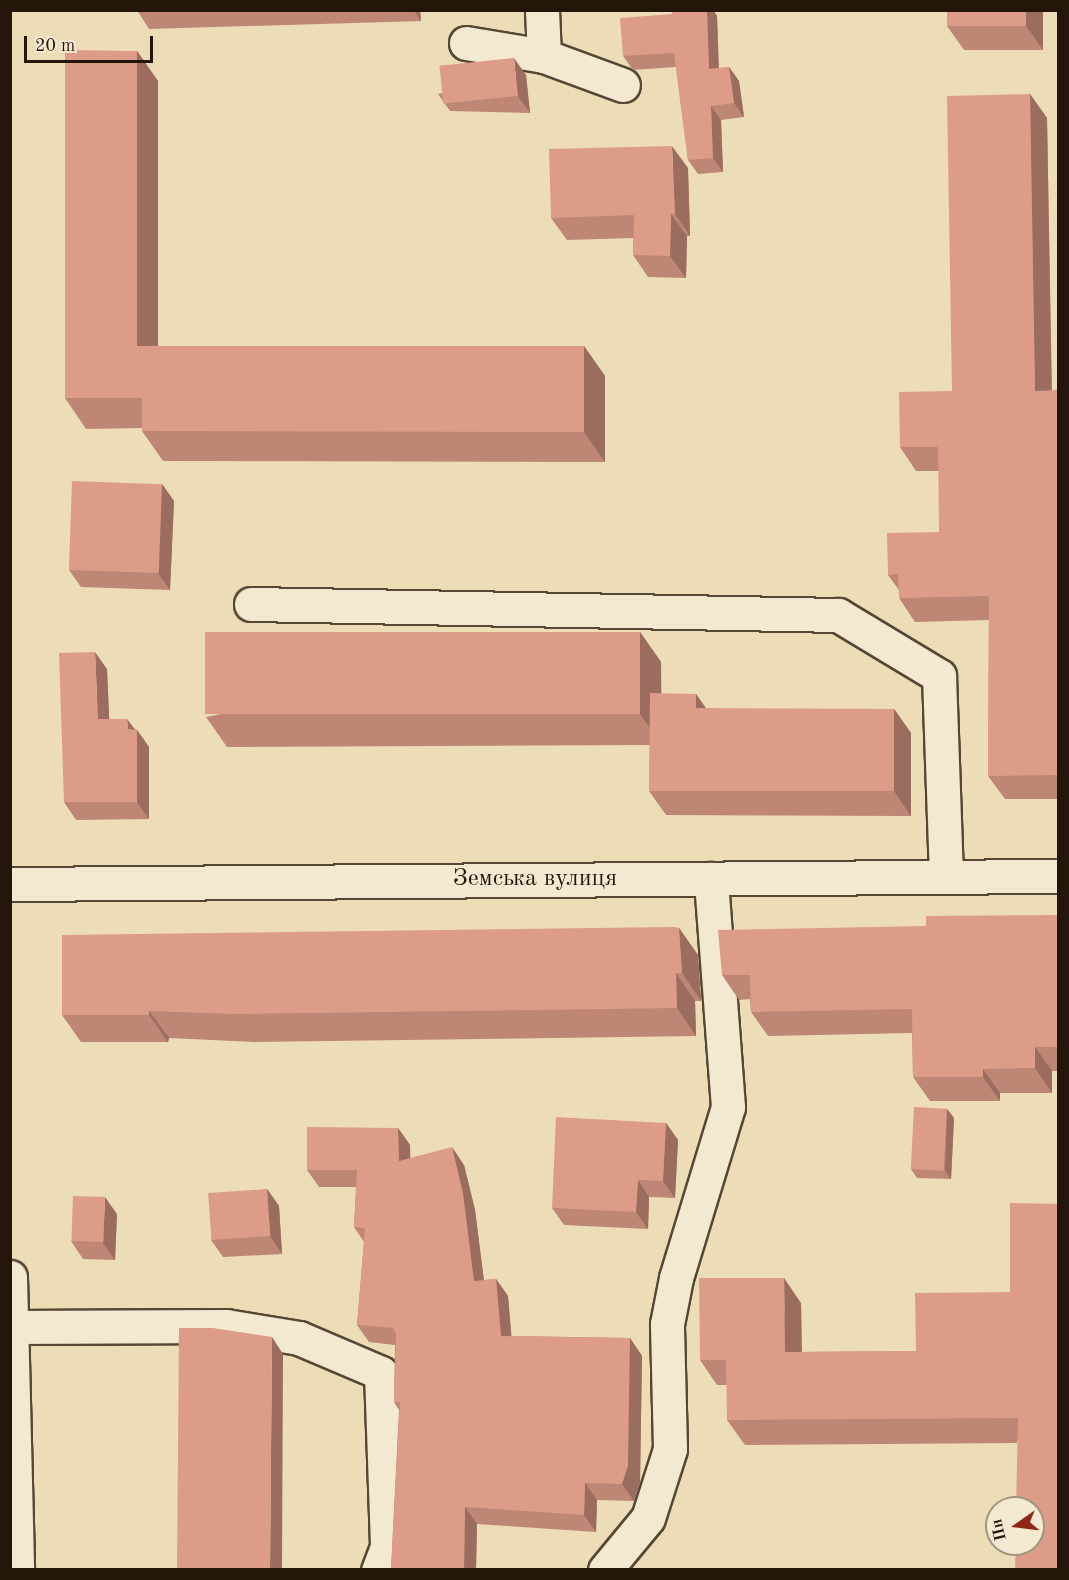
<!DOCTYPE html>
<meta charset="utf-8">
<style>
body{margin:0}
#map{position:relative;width:1069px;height:1580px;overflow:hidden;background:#edddb7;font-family:"Old Standard TT",serif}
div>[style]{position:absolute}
.roads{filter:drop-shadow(2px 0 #564734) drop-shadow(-2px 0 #564734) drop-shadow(0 2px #564734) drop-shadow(0 -2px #564734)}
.minor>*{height:33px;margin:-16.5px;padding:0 16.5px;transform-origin:16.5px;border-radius:16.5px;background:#f3e9d0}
.wall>*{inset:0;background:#bd8675}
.shaded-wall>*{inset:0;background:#9a6d5f}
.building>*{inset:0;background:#dc9c88;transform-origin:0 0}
span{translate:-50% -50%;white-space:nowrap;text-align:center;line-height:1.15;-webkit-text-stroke:6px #f3e9d0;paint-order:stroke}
.street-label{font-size:24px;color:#241509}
.frame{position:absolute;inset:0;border:12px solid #241509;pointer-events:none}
.north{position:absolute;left:985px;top:1496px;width:60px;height:60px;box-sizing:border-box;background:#f3e9d0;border:2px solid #a09480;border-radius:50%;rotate:256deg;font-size:16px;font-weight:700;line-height:24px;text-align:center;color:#241509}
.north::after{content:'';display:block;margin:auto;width:21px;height:27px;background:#8f2418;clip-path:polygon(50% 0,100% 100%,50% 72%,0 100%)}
.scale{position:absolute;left:24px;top:36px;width:129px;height:27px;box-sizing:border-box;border:3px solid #241509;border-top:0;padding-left:8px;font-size:18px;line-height:21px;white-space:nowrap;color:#241509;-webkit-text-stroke:4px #f3e9d0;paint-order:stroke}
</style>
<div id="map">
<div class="roads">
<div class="minor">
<div style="left:542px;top:10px;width:46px;rotate:87.5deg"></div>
<div style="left:466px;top:43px;width:79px;rotate:9.5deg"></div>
<div style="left:544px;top:56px;width:84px;rotate:20.2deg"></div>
<div style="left:251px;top:604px;width:587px;rotate:1.07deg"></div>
<div style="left:838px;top:615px;width:118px;rotate:31.1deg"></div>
<div style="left:939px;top:676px;width:201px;rotate:88deg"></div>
<div style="left:10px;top:884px;width:1048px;rotate:-0.44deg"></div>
<div style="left:10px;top:1277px;width:293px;rotate:88.6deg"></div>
<div style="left:12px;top:1327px;width:214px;rotate:-0.3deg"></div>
<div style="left:226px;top:1326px;width:74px;rotate:9.3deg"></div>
<div style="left:299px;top:1338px;width:89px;rotate:23.1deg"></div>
<div style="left:381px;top:1373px;width:174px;rotate:88deg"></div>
<div style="left:387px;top:1547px;width:25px;rotate:111deg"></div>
<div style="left:605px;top:1570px;width:67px;rotate:-50.4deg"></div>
<div style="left:648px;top:1518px;width:72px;rotate:-72.3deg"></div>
<div style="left:670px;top:1449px;width:125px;rotate:-91.4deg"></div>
<div style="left:667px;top:1324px;width:47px;rotate:-78.9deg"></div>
<div style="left:676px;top:1278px;width:179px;rotate:-73.1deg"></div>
<div style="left:728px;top:1107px;width:229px;rotate:-94.3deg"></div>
</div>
</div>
<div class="wall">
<div style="clip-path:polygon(137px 10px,420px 10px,421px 21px,149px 29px)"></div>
<div style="clip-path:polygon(672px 10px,713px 10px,717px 16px,719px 68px,729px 67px,739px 81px,744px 117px,721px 120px,723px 172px,698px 174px,688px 160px,676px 67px,633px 70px,623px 56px,672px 14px)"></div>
<div style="clip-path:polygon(947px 10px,1043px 10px,1043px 50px,964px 50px,947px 26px)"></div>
<div style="clip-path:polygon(137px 51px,158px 81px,158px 346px,584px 346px,605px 376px,605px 462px,163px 461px,142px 431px,142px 428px,86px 429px,65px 398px)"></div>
<div style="clip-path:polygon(526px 75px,530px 113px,450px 111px,438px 94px)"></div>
<div style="clip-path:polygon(1030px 94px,1047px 118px,1052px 391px,1059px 390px,1059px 799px,1005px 799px,988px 776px,989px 620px,915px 622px,899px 598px,899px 590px,888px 575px,939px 532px,939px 471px,916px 471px,900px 447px,952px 391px)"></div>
<div style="clip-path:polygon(688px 168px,690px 236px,687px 236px,686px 278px,648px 277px,633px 255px,633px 238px,567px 240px,551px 218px)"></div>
<div style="clip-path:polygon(162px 484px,174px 501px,170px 590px,81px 587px,69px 570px)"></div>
<div style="clip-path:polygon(640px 632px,661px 662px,661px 694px,696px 694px,706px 709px,894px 709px,911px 733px,911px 816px,666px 815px,649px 791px,650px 745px,227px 747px,206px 717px)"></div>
<div style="clip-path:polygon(107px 669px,109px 719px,137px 730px,149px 747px,149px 819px,76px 820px,64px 802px)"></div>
<div style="clip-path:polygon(1059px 915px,1059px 1071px,1052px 1071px,1052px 1093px,1000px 1093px,1000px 1101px,930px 1101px,913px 1077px,912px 1033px,768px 1036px,751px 1012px,750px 999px,739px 1000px,722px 975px,926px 926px)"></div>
<div style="clip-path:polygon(679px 928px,698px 955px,701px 1001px,695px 1001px,696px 1036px,254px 1042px,169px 1038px,168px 1042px,81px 1042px,62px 1015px)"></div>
<div style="clip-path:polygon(947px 1109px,954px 1118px,951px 1179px,917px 1178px,911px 1169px)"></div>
<div style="clip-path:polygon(666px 1123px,678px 1140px,675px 1198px,649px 1197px,648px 1229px,564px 1225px,552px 1208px)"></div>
<div style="clip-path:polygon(398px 1128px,410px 1145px,410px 1158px,464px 1165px,475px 1210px,484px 1280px,496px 1279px,508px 1296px,511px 1336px,630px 1338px,642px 1356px,640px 1483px,634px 1501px,597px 1500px,596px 1532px,477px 1524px,476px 1569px,391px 1569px,399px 1410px,394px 1402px,395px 1345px,369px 1342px,357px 1325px,364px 1242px,354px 1227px,356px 1187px,319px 1187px,307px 1170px)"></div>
<div style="clip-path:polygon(267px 1189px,279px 1206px,282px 1254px,223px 1257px,211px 1240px)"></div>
<div style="clip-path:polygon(1059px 1204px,1017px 1443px,745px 1445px,727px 1420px,727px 1385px,717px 1385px,700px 1360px,801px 1303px,802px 1352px,916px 1351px,1010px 1292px)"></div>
<div style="clip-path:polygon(117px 1214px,115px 1260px,83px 1259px,71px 1241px)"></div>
</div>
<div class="shaded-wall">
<div style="clip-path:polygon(414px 10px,420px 10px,421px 21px)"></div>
<div style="clip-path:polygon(707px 10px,713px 10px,717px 16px,719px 83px,709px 69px)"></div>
<div style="clip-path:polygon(1026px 10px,1043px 10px,1043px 50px,1026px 26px)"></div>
<div style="clip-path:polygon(137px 51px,158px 81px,158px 376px,137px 346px)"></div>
<div style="clip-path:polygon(514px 58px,526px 75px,530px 113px,518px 96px)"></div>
<div style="clip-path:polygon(729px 67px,739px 81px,744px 117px,734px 103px)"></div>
<div style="clip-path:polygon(1030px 94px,1047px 118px,1052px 414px,1035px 391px)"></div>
<div style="clip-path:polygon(711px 106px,721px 120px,723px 172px,713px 158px)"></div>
<div style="clip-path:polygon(672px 146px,688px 168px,690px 236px,675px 214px)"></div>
<div style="clip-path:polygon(671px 214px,687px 236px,686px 278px,670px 256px)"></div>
<div style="clip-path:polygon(584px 346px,605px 376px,605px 462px,584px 432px)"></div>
<div style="clip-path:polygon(162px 484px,174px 501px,170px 590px,158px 573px)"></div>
<div style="clip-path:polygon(640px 632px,661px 662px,662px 745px,640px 714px)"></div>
<div style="clip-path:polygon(95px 652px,107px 669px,110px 736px,98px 719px)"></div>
<div style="clip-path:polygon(696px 694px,713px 718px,696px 708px)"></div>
<div style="clip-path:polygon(894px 709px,911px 733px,911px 816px,894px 791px)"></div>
<div style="clip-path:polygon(127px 719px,137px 732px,137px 730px,149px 747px,149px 819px,137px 802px,128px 729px)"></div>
<div style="clip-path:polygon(679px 928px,698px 955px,701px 1001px,682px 973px)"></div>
<div style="clip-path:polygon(676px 973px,695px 1001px,696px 1036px,677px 1008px)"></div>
<div style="clip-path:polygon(149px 1011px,169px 1038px,168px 1042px,149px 1015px)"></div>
<div style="clip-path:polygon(1035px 1047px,1052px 1071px,1052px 1093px,1035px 1068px)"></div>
<div style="clip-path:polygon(983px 1069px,1000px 1093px,1000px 1101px,983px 1077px)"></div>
<div style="clip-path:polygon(947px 1109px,954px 1118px,951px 1179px,945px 1170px)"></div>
<div style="clip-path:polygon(666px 1123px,678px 1140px,675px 1198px,663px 1181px)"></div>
<div style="clip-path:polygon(398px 1128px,410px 1145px,411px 1178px,399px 1161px)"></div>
<div style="clip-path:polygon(452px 1147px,464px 1165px,475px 1210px,486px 1298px,474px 1281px)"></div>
<div style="clip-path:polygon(638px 1180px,649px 1197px,648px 1229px,636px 1212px)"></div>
<div style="clip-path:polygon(267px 1189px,279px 1206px,282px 1254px,270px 1236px)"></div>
<div style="clip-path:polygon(105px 1197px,117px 1214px,115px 1260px,103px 1243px)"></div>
<div style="clip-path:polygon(784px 1278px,801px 1303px,802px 1377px,785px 1352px)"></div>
<div style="clip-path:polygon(496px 1279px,508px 1296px,513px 1353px,501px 1336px)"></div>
<div style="clip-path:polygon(272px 1337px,283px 1354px,282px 1569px,270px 1569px)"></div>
<div style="clip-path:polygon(630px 1338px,642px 1356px,640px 1483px,634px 1501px,622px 1484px)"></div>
<div style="clip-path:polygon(585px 1483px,597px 1500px,596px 1532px,584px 1515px)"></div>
<div style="clip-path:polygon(465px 1507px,477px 1524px,476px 1569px,464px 1569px)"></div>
</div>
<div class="building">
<div style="clip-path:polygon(672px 10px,707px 10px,709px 69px,729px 67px,734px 103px,711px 106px,713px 158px,688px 160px,674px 53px,623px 56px,620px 18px,672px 14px)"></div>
<div style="left:947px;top:10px;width:79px;height:16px"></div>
<div style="clip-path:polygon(65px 50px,137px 51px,137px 346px,584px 346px,584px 432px,142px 431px,142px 398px,65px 398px)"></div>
<div style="left:514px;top:58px;width:38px;height:75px;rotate:84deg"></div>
<div style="clip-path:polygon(1030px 94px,1035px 391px,1059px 390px,1059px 775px,988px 776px,989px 596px,899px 598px,898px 574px,888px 575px,887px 533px,939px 532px,938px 447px,900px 447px,899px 392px,952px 391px,947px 96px)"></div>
<div style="clip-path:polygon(672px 146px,675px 214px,671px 214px,670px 256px,633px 255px,634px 215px,551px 218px,549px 149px)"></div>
<div style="left:72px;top:481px;width:90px;height:89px;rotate:2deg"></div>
<div style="left:640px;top:632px;width:82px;height:435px;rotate:90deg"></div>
<div style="clip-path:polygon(95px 652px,98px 719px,127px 719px,128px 729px,137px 730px,137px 802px,64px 802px,59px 653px)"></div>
<div style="clip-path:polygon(650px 693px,696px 694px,696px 708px,894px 709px,894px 791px,649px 791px)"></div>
<div style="clip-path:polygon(1059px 915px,1059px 1047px,1035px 1047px,1035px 1068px,983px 1069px,983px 1077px,913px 1077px,912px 1009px,751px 1012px,750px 975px,722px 975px,718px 930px,926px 926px,926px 916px)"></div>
<div style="clip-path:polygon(675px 927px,679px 928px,682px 973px,676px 973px,677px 1008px,235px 1014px,149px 1011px,149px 1015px,62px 1015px,62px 935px)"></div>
<div style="left:914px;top:1107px;width:33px;height:62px;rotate:3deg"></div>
<div style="clip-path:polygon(556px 1117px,666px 1123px,663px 1181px,638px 1180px,636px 1212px,552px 1208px)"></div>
<div style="clip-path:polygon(307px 1127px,398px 1128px,399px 1161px,452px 1147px,463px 1193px,474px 1281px,496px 1279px,501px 1336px,630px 1338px,628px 1466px,622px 1484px,585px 1483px,584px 1515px,465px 1507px,464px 1569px,391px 1569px,400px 1402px,394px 1402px,396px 1333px,393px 1328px,357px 1325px,365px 1228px,354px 1227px,357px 1170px,307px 1170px)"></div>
<div style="left:267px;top:1189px;width:47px;height:59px;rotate:86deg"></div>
<div style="left:73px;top:1196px;width:32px;height:45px;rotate:2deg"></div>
<div style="clip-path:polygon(1010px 1203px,1059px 1204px,1059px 1569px,1015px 1569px,1016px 1544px,1033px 1544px,1033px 1508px,1016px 1508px,1018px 1418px,727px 1420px,726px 1360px,700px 1360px,699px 1278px,784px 1278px,785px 1352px,916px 1351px,915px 1293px,1010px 1292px)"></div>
<div style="clip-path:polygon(179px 1328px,213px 1328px,272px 1337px,270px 1569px,177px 1569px)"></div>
</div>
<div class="street-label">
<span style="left:535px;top:880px">Земська вулиця</span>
</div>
<div class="frame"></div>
<div class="north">Пн</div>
<div class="scale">20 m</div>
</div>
